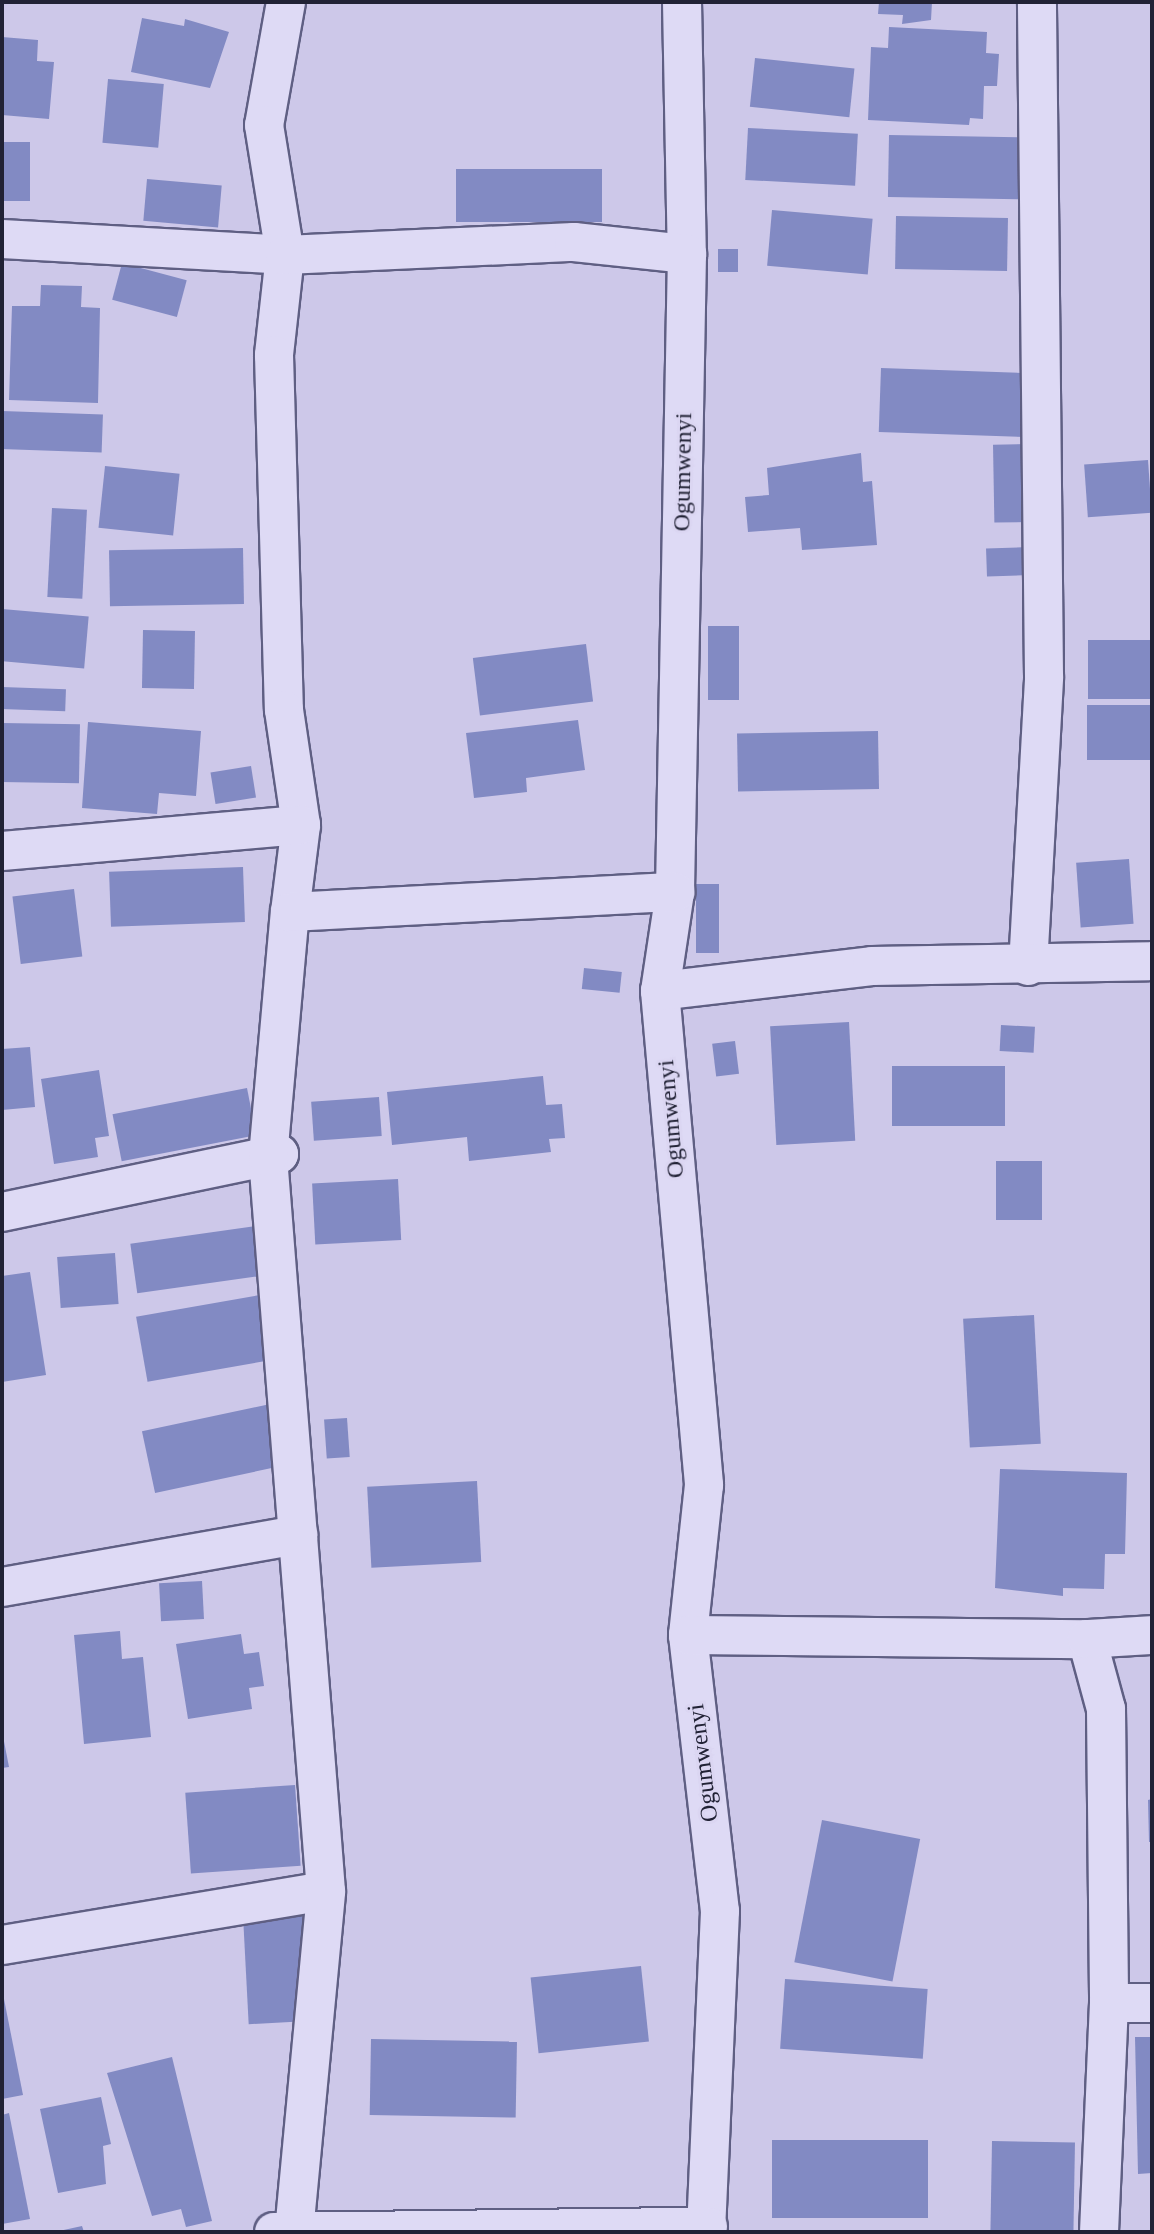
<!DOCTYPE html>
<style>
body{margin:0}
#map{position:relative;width:1154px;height:2234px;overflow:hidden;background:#cdc8e9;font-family:"Times New Roman",serif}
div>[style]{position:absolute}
.building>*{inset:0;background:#828ac3;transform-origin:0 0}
.roads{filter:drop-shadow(2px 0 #5f5f83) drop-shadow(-2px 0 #5f5f83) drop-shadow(0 2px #5f5f83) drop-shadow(0 -2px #5f5f83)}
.street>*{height:38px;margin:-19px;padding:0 19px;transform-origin:19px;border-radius:19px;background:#dedaf5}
span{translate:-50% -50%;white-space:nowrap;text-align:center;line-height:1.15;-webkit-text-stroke:6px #dbd6f2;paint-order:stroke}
.street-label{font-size:24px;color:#212235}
.frame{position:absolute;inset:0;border:4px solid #212235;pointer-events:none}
</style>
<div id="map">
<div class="building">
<div style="clip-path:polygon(879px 2px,932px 2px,931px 20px,902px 24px,903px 15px,878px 14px)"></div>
<div style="clip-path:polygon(142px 18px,184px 26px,185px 19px,229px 32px,210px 88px,131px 72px)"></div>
<div style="clip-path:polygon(889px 27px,987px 32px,986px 53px,999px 54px,997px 86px,984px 86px,983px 119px,970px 118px,969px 125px,868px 120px,871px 47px,888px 48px)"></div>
<div style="clip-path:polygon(2px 37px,38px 40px,37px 61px,54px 62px,49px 119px,2px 115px)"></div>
<div style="left:755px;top:58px;width:100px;height:49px;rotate:6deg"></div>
<div style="left:108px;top:79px;width:56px;height:64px;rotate:5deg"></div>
<div style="left:748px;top:128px;width:110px;height:52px;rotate:3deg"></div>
<div style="left:889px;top:135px;width:134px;height:62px;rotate:1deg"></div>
<div style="left:2px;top:142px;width:28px;height:59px"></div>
<div style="left:456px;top:169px;width:146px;height:53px"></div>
<div style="left:147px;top:179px;width:75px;height:42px;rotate:5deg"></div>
<div style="left:772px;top:210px;width:101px;height:56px;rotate:5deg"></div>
<div style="left:896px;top:216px;width:112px;height:53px;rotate:1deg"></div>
<div style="left:718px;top:249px;width:20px;height:23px"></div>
<div style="left:122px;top:263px;width:67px;height:38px;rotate:15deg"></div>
<div style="clip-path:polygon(41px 285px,82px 286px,81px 307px,100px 308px,98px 403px,9px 400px,12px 306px,40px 306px)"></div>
<div style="left:881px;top:368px;width:147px;height:64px;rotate:2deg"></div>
<div style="left:2px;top:411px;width:101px;height:38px;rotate:2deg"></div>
<div style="left:1029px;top:444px;width:78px;height:36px;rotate:89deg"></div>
<div style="clip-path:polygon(861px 453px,863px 482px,872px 481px,877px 545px,802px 550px,800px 528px,748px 532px,745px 497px,769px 495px,767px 468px)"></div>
<div style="left:1148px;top:460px;width:53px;height:64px;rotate:86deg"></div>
<div style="left:105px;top:466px;width:75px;height:62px;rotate:6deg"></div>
<div style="left:52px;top:508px;width:35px;height:89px;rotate:3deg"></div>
<div style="left:1029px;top:547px;width:28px;height:43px;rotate:88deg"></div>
<div style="left:243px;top:548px;width:56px;height:134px;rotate:89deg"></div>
<div style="left:2px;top:609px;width:87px;height:52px;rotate:5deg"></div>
<div style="left:708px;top:626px;width:31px;height:74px"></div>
<div style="left:143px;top:630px;width:52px;height:58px;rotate:1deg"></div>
<div style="left:1152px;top:640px;width:59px;height:64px;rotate:90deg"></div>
<div style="left:586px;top:644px;width:58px;height:114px;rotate:83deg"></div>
<div style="left:2px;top:687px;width:64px;height:22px;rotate:2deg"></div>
<div style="left:1152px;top:705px;width:55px;height:65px;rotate:90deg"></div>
<div style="clip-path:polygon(578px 720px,585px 770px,526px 778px,527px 792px,474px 798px,466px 733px)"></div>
<div style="clip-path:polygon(88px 722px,201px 731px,196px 796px,159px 793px,157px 814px,82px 808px)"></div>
<div style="left:2px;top:723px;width:78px;height:59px;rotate:1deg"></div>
<div style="left:878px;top:731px;width:58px;height:141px;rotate:89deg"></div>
<div style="left:251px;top:766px;width:32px;height:41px;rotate:81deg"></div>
<div style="left:1129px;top:859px;width:65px;height:53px;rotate:86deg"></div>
<div style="left:243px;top:867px;width:55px;height:134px;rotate:88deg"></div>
<div style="left:696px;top:884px;width:23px;height:69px"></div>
<div style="left:74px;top:889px;width:68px;height:62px;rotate:83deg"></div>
<div style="left:584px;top:968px;width:38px;height:21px;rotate:6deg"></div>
<div style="left:849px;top:1022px;width:119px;height:79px;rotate:87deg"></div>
<div style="left:1001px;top:1025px;width:34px;height:26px;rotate:3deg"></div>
<div style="left:735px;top:1041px;width:33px;height:23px;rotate:83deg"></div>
<div style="clip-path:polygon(30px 1047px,35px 1107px,2px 1110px,2px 1049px)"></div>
<div style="left:892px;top:1066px;width:113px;height:60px"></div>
<div style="clip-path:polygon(99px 1070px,109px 1136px,95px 1138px,98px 1157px,54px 1164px,41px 1079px)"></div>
<div style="clip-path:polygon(543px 1076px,546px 1105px,562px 1104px,565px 1138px,549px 1139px,551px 1152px,469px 1161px,467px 1137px,392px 1145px,387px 1092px)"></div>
<div style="left:247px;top:1088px;width:48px;height:137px;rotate:79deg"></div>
<div style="left:379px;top:1097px;width:39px;height:68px;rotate:86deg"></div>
<div style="left:996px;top:1161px;width:46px;height:59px"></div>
<div style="left:398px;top:1179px;width:61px;height:86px;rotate:87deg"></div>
<div style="left:264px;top:1225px;width:50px;height:135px;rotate:82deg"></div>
<div style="left:115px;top:1253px;width:51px;height:58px;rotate:86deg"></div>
<div style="clip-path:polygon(30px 1272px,46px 1375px,2px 1382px,2px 1276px)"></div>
<div style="left:271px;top:1293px;width:66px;height:137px;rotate:80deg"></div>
<div style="left:1034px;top:1315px;width:129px;height:71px;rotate:87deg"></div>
<div style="left:275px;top:1403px;width:63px;height:136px;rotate:78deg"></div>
<div style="left:347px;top:1418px;width:39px;height:23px;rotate:86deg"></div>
<div style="clip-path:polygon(1000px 1469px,1127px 1473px,1125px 1554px,1105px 1554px,1104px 1589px,1063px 1588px,1063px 1596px,995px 1588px)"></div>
<div style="left:477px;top:1481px;width:81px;height:110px;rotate:87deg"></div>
<div style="left:202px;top:1581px;width:38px;height:43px;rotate:87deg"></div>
<div style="clip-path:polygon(120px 1631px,122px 1659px,143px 1657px,151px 1737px,84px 1744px,74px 1635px)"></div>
<div style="clip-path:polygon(241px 1634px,244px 1654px,259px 1652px,264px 1686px,249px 1688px,252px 1709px,188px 1719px,176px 1644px)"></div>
<div style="clip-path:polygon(2px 1731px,9px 1767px,2px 1768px)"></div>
<div style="left:295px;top:1785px;width:81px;height:110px;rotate:86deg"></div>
<div style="clip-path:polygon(1152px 1799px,1152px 1842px,1149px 1842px,1148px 1800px)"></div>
<div style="left:822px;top:1820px;width:100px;height:145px;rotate:11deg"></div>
<div style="left:307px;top:1914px;width:107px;height:64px;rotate:87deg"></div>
<div style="left:641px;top:1966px;width:76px;height:111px;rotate:84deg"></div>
<div style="left:785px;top:1979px;width:143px;height:70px;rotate:4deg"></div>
<div style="clip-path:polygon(3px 1994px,23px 2095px,2px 2099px,2px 1995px)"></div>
<div style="clip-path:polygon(1135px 2037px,1152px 2037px,1152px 2173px,1138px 2174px)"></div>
<div style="left:371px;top:2039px;width:146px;height:76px;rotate:1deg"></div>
<div style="clip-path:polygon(172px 2057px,212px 2221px,186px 2227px,181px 2209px,152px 2216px,107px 2073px)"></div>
<div style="clip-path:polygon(101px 2097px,111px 2144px,103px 2146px,106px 2184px,58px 2193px,40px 2109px)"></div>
<div style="clip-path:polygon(9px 2113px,30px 2219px,2px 2224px,2px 2115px)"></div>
<div style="left:772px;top:2140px;width:156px;height:78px"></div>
<div style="left:992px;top:2141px;width:83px;height:91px;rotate:1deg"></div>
<div style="clip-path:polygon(82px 2226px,84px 2232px,59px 2232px,59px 2231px)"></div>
</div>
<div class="roads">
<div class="street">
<div style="left:286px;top:2px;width:125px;rotate:100.1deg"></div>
<div style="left:264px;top:125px;width:132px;rotate:80.8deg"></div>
<div style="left:285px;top:255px;width:101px;rotate:96.3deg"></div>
<div style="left:274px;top:355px;width:355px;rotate:88.4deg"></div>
<div style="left:284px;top:710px;width:116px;rotate:81.6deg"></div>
<div style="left:301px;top:825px;width:88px;rotate:97.2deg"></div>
<div style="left:682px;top:2px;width:252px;rotate:88.9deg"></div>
<div style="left:687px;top:254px;width:638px;rotate:91.08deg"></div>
<div style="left:675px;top:892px;width:100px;rotate:98.6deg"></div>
<div style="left:660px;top:991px;width:496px;rotate:84.9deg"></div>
<div style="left:704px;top:1485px;width:151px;rotate:96.1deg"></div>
<div style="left:688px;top:1635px;width:278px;rotate:83.4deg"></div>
<div style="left:720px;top:1911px;width:321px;rotate:92.5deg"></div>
<div style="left:2px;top:239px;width:283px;rotate:3.2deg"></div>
<div style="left:285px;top:255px;width:289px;rotate:-2.6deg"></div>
<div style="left:574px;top:242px;width:114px;rotate:6.1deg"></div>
<div style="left:2px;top:851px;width:300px;rotate:-5deg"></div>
<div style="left:1028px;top:966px;width:290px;rotate:-86.8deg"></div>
<div style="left:1044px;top:676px;width:674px;rotate:-90.6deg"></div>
<div style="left:660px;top:991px;width:213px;rotate:-6.7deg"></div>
<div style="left:872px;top:966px;width:280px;rotate:-1deg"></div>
<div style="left:2px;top:1212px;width:283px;rotate:-11.8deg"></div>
<div style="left:279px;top:1154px;width:11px;rotate:165deg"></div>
<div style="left:2px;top:1587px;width:301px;rotate:-10deg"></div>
<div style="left:688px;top:1635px;width:399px;rotate:0.6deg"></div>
<div style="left:1087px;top:1639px;width:73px;rotate:74.8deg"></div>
<div style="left:1106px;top:1709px;width:294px;rotate:89.4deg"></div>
<div style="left:1109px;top:2003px;width:229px;rotate:92.5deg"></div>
<div style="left:1087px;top:1639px;width:65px;rotate:-3.5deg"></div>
<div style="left:2px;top:1945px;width:328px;rotate:-9.5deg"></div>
<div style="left:1109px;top:2003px;width:43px"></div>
<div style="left:274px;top:2232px;width:434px;rotate:-0.7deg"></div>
<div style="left:294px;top:2232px;width:342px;rotate:-84.6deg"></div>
<div style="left:326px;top:1891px;width:736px;rotate:-94.52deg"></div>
<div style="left:268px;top:1157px;width:246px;rotate:-84.9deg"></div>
<div style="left:290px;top:912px;width:386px;rotate:-3deg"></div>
</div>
</div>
<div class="street-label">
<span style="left:683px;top:472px;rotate:-89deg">Ogumwenyi</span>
<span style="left:671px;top:1119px;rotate:-95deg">Ogumwenyi</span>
<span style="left:703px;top:1763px;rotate:-97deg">Ogumwenyi</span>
</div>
<div class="frame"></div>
</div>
